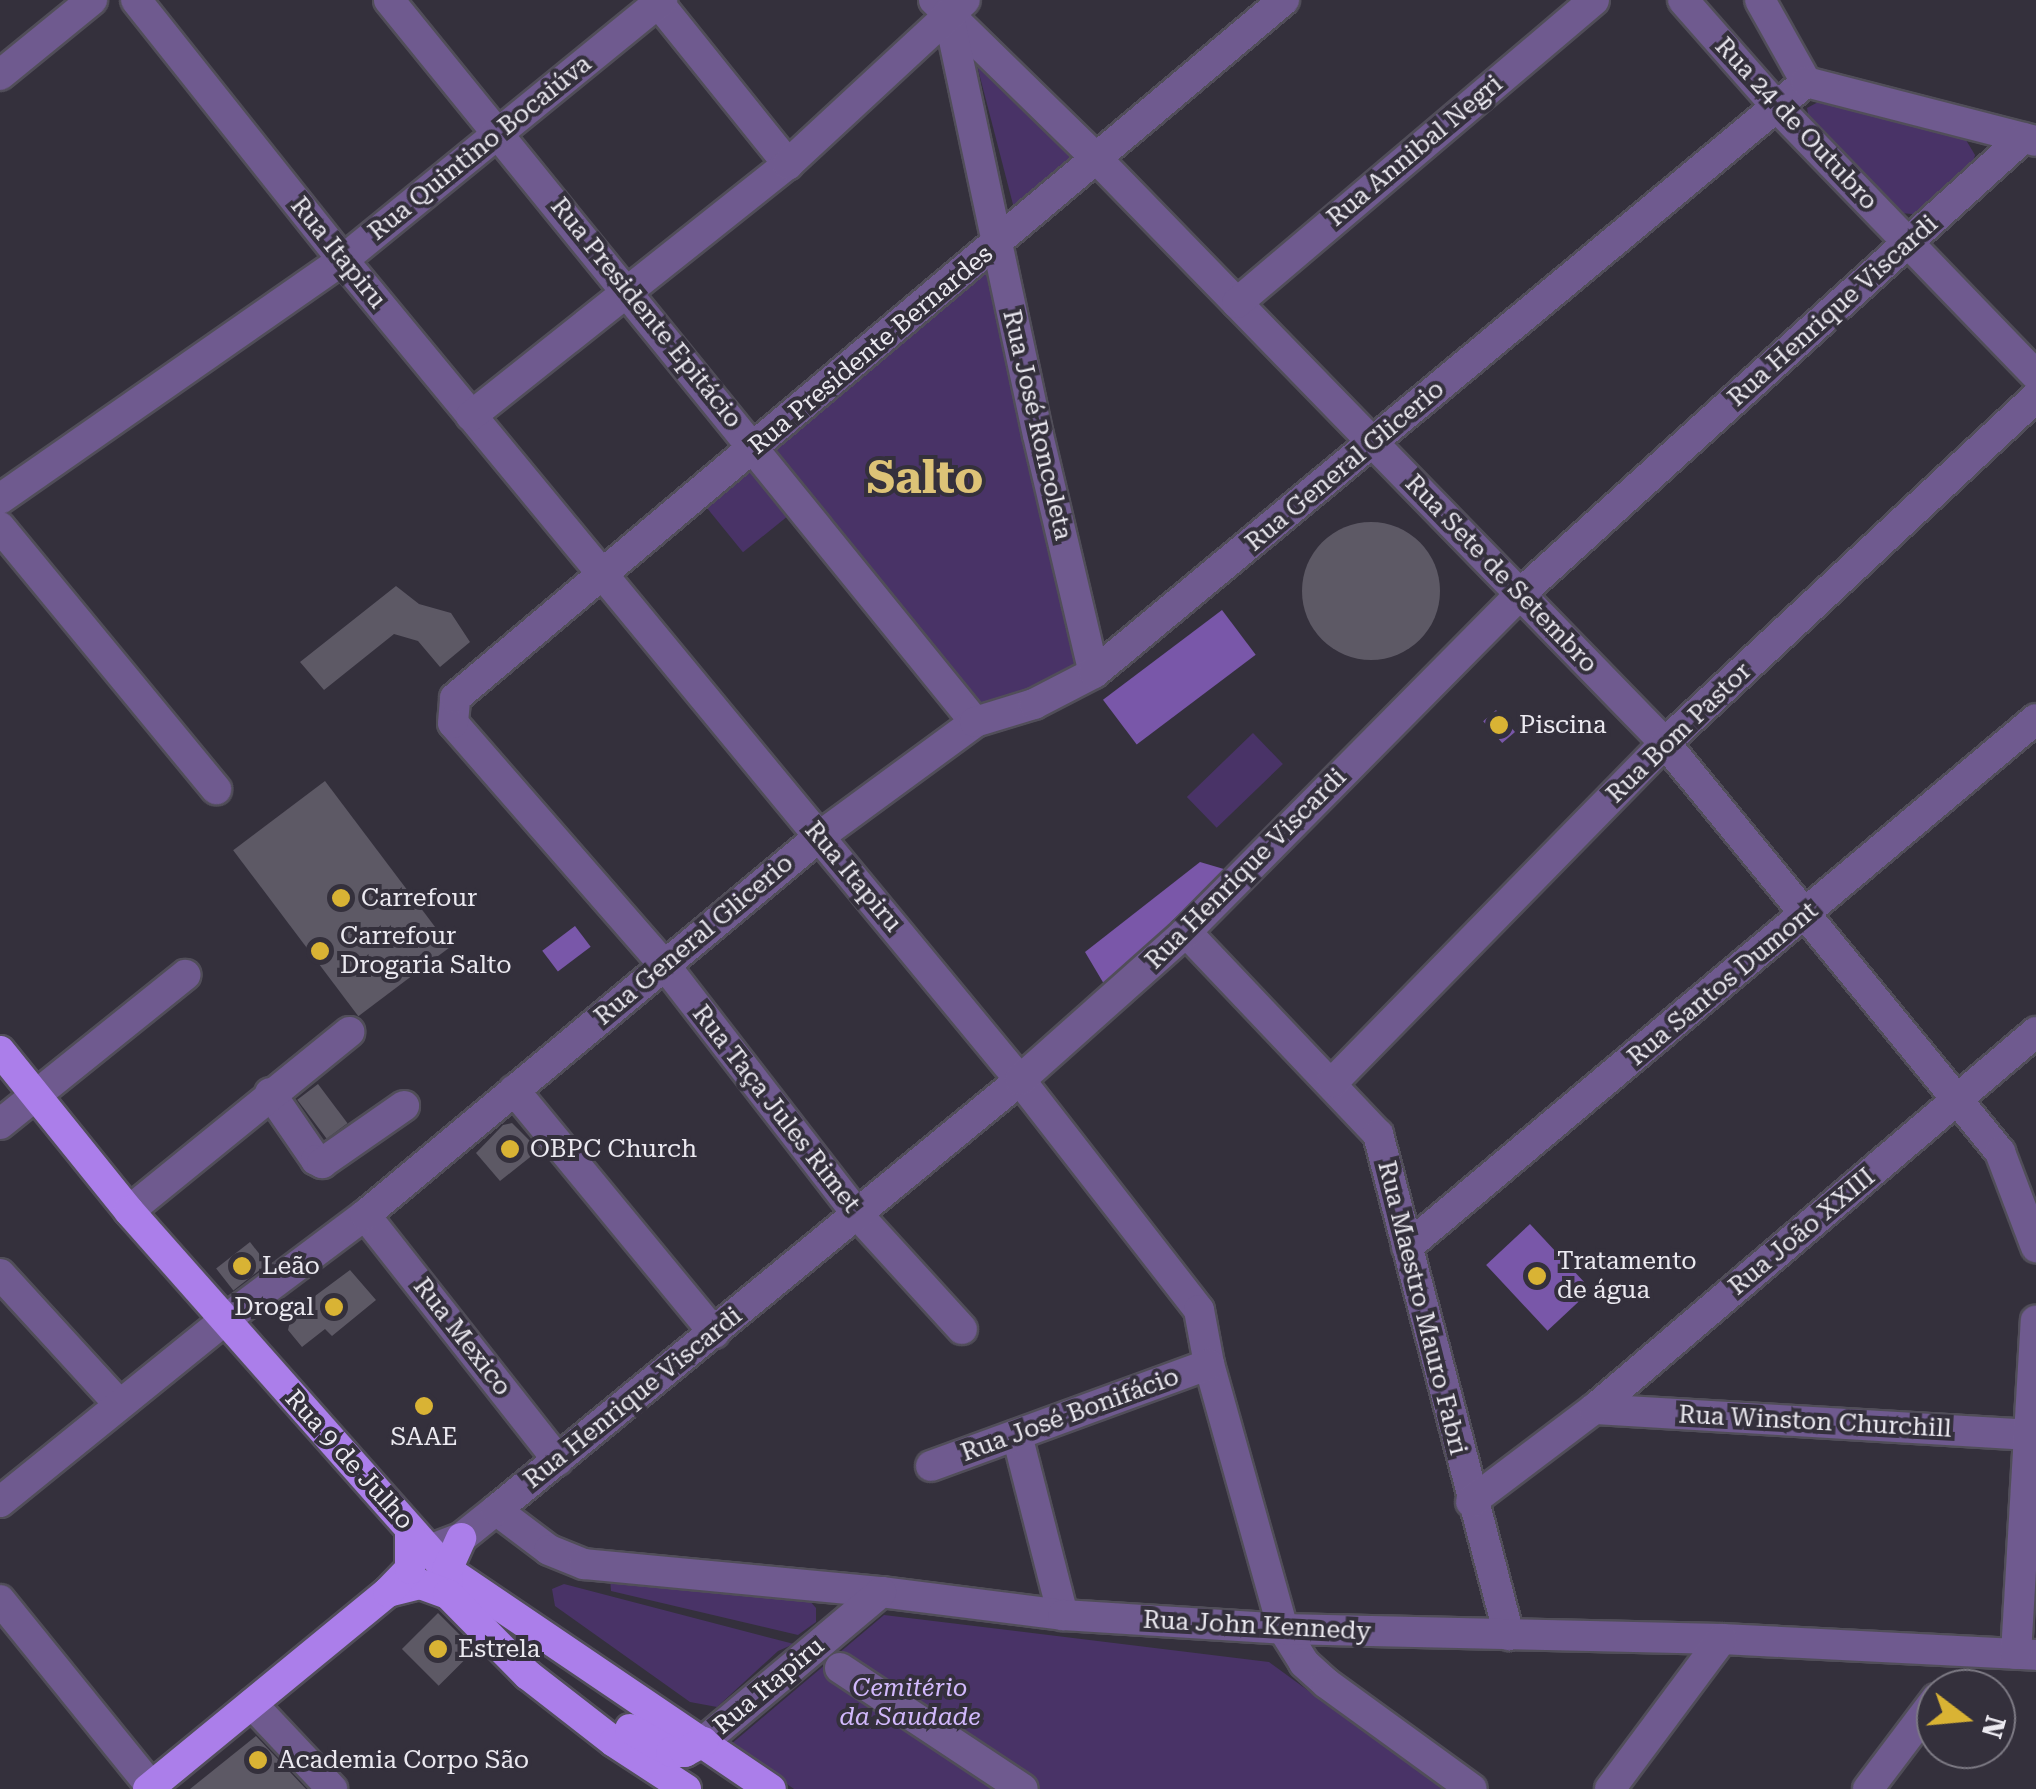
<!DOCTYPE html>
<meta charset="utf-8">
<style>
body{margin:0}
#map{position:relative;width:2036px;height:1789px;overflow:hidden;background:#34303c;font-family:"Roboto Serif",serif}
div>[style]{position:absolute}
.green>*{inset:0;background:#493367;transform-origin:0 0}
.forest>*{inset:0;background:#7a57a9}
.water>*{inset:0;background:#7957a9;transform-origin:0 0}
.building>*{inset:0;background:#5d5965;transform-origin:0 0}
.round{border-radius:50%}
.roads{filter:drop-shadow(2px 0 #514e59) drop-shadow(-2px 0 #514e59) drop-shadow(0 2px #514e59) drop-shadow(0 -2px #514e59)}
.minor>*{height:30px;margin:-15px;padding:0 15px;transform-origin:15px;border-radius:15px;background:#6f5a8f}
.major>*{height:30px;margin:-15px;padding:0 15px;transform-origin:15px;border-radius:15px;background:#ab7eea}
.dots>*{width:28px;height:28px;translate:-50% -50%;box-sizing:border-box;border:5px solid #34303c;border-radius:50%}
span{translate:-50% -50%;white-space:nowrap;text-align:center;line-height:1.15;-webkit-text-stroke:8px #34303c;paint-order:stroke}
.street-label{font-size:25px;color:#ebe9f0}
.poi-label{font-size:25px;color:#ebe9f0}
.left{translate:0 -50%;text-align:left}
.right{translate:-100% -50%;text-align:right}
.park-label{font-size:25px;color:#d2b9fc;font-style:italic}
.town-label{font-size:45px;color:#ddc377;font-weight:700}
.north{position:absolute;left:1916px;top:1669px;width:100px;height:100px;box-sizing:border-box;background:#34303c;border:2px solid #7d7a84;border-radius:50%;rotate:106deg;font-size:28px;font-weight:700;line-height:40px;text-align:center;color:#ebe9f0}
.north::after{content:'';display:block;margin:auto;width:35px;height:45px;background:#d9b334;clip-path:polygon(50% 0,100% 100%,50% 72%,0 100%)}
</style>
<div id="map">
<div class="green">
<div style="clip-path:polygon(972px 46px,1087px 158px,1016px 216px)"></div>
<div style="clip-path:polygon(1820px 101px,1966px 140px,1975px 155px,1972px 166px,1922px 215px,1901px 213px,1809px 119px,1807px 108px)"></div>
<div style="clip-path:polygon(994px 248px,1090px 674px,975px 720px,759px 450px)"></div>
<div style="left:756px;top:462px;width:62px;height:67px;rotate:51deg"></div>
<div style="left:1253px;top:733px;width:43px;height:92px;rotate:46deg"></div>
<div style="clip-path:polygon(610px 1578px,809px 1600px,816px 1608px,816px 1622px,798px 1635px,611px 1591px)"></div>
<div style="clip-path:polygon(564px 1584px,794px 1644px,778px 1651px,717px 1707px,690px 1702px,555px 1606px,552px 1589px)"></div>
<div style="clip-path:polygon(884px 1615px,1269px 1662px,1443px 1789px,794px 1789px,730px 1745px)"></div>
</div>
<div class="forest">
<div style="clip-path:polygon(1200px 862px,1234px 872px,1107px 989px,1085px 952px)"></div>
</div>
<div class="water">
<div style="left:1222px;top:610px;width:56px;height:149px;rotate:53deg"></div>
<div style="left:1496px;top:710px;width:29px;height:17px;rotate:49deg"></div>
<div style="left:575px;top:926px;width:26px;height:41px;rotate:53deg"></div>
<div style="left:1530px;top:1224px;width:90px;height:60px;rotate:47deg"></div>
</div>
<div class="building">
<div class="round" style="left:1302px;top:522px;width:138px;height:138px"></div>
<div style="clip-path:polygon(396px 586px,419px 604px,451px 613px,470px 642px,440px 667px,418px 641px,394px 634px,324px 690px,300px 662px)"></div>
<div style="left:325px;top:781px;width:208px;height:115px;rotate:53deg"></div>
<div style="left:318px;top:1084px;width:49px;height:26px;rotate:53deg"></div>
<div style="clip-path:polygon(512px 1123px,539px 1150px,500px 1181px,476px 1153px,503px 1125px)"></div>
<div style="left:250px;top:1242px;width:28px;height:43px;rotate:52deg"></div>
<div style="clip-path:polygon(350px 1270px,376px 1300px,332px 1336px,325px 1329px,302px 1347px,288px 1330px,292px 1313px)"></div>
<div style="left:438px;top:1613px;width:52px;height:51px;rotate:45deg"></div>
<div style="clip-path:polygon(256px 1736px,306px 1789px,190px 1789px)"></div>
</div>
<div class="roads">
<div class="minor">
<div style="left:136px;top:0;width:332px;rotate:51.5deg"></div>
<div style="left:343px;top:260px;width:1063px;rotate:50.46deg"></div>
<div style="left:1020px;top:1080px;width:291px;rotate:52.1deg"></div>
<div style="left:1199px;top:1310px;width:55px;rotate:79.5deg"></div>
<div style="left:1209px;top:1364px;width:275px;rotate:74.4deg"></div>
<div style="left:1283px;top:1629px;width:40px;rotate:58deg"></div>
<div style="left:1304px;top:1663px;width:30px;rotate:42deg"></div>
<div style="left:1326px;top:1683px;width:180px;rotate:36deg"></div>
<div style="left:389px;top:0;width:930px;rotate:50.94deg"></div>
<div style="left:656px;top:0;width:211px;rotate:51.2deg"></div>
<div style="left:934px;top:0;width:228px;rotate:44.3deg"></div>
<div style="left:1097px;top:159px;width:815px;rotate:45.8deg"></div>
<div style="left:1665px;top:743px;width:529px;rotate:50.68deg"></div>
<div style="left:2000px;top:1152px;width:102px;rotate:69.2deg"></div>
<div style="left:1683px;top:0;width:144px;rotate:48.7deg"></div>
<div style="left:1778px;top:108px;width:371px;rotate:46deg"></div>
<div style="left:1760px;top:0;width:94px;rotate:60.7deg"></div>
<div style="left:948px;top:12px;width:432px;rotate:78deg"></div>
<div style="left:1038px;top:435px;width:244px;rotate:76.8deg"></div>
<div style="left:0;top:75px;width:119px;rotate:-39.2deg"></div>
<div style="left:1237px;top:303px;width:468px;rotate:-40.3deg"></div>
<div style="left:471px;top:416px;width:405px;rotate:-38.5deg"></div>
<div style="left:788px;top:164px;width:241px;rotate:-42.8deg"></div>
<div style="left:0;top:499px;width:418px;rotate:-34.9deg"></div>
<div style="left:343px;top:260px;width:412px;rotate:-39.2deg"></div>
<div style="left:0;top:527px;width:340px;rotate:50.5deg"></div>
<div style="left:1186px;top:932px;width:279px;rotate:46.5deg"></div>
<div style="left:1378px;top:1134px;width:518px;rotate:75.35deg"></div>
<div style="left:1333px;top:1082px;width:474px;rotate:-45.6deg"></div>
<div style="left:1665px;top:743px;width:507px;rotate:-43deg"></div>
<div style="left:514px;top:1090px;width:315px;rotate:50.5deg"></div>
<div style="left:270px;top:1093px;width:81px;rotate:55.5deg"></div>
<div style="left:316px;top:1160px;width:7px;rotate:27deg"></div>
<div style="left:322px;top:1163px;width:100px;rotate:-34.8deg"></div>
<div style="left:0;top:1124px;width:238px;rotate:-38.8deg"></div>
<div style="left:129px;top:1211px;width:284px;rotate:-39.1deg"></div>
<div style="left:365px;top:1215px;width:312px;rotate:51.8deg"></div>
<div style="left:1407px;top:1247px;width:821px;rotate:-40.01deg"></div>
<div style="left:0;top:1274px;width:176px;rotate:47.5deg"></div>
<div style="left:962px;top:1329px;width:156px;rotate:-132.4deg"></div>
<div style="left:857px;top:1214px;width:314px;rotate:-127.7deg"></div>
<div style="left:665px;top:966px;width:322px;rotate:-131.1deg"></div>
<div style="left:453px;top:723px;width:25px;rotate:-85deg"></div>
<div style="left:455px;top:698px;width:1084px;rotate:-40.1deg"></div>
<div style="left:1594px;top:1409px;width:443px;rotate:3.4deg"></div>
<div style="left:1017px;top:1435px;width:186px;rotate:75.7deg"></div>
<div style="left:931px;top:1466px;width:296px;rotate:-20.1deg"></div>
<div style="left:0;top:1502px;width:289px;rotate:-39deg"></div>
<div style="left:225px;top:1320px;width:175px;rotate:-36.9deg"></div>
<div style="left:365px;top:1215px;width:592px;rotate:-39.79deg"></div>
<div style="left:820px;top:836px;width:192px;rotate:-36.3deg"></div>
<div style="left:975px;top:722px;width:62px;rotate:-17deg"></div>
<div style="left:1034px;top:704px;width:68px;rotate:-27.3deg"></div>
<div style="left:1094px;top:673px;width:925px;rotate:-39.69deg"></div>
<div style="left:1806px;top:82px;width:237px;rotate:14.4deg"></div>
<div style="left:1471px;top:1502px;width:154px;rotate:-37.1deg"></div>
<div style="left:1594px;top:1409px;width:581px;rotate:-40.46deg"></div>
<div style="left:496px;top:1510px;width:66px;rotate:37deg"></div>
<div style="left:549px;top:1550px;width:38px;rotate:22deg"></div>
<div style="left:584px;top:1564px;width:298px;rotate:5.4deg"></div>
<div style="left:881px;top:1592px;width:183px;rotate:7.2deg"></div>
<div style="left:1063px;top:1615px;width:220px;rotate:3.6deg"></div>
<div style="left:1283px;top:1629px;width:439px;rotate:1.3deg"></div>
<div style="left:1722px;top:1639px;width:314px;rotate:2.9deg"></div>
<div style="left:437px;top:1547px;width:26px;rotate:-21deg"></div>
<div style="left:461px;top:1538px;width:45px;rotate:-38.7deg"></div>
<div style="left:496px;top:1510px;width:678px;rotate:-39.37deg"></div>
<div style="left:1020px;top:1080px;width:222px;rotate:-41.7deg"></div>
<div style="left:1186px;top:932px;width:475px;rotate:-45.3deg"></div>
<div style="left:1520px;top:594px;width:679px;rotate:-42.19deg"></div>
<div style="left:0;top:1600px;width:243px;rotate:51deg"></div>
<div style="left:2016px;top:1654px;width:334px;rotate:-86.6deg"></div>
<div style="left:840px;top:1668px;width:219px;rotate:33.5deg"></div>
<div style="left:252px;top:1704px;width:117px;rotate:46.7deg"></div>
<div style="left:703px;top:1742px;width:233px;rotate:-40.1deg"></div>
<div style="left:1610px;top:1789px;width:187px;rotate:-53.3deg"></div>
<div style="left:1868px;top:1789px;width:113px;rotate:-52.9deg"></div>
</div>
<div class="major">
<div style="left:0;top:1051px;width:206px;rotate:51.1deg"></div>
<div style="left:129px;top:1211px;width:480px;rotate:48.5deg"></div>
<div style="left:447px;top:1570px;width:391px;rotate:34.1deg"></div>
<div style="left:448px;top:1587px;width:17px;rotate:-93deg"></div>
<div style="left:447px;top:1570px;width:35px;rotate:-66deg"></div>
<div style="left:388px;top:1592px;width:33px;rotate:-14deg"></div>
<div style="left:420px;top:1584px;width:30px;rotate:20deg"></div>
<div style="left:448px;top:1594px;width:114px;rotate:45.4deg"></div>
<div style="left:528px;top:1675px;width:109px;rotate:37.9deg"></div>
<div style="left:614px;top:1742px;width:86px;rotate:33.1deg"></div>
<div style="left:630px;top:1729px;width:47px;rotate:29.3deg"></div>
<div style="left:671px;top:1752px;width:14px"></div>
<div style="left:685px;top:1752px;width:21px;rotate:-29deg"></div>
<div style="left:148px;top:1789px;width:310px;rotate:-39.4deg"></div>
<div style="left:388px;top:1592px;width:32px;rotate:-46deg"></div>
<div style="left:410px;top:1569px;width:38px;rotate:-90deg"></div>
</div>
</div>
<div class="dots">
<div style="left:1499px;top:725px;background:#d9b334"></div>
<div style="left:341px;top:898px;background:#d9b334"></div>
<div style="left:320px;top:951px;background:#d9b334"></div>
<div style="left:510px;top:1149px;background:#d9b334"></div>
<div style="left:242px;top:1266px;background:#d9b334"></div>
<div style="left:1537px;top:1276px;background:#d9b334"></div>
<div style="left:334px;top:1307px;background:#d9b334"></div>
<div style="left:424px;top:1406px;background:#d9b334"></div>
<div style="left:438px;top:1649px;background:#d9b334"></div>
<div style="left:258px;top:1760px;background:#d9b334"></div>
</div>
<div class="street-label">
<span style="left:1796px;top:124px;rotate:47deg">Rua 24 de Outubro</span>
<span style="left:480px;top:148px;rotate:-39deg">Rua Quintino Bocaiúva</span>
<span style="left:1415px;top:151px;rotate:-40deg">Rua Annibal Negri</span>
<span style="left:338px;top:253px;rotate:51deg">Rua Itapiru</span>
<span style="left:1833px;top:311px;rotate:-42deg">Rua Henrique Viscardi</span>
<span style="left:646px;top:313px;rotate:51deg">Rua Presidente Epitácio</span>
<span style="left:871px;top:350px;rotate:-40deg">Rua Presidente Bernardes</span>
<span style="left:1037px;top:425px;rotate:77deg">Rua José Roncoleta</span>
<span style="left:1345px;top:466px;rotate:-40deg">Rua General Glicerio</span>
<span style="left:1501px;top:574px;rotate:46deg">Rua Sete de Setembro</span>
<span style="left:1679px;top:733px;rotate:-44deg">Rua Bom Pastor</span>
<span style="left:1246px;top:869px;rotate:-45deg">Rua Henrique Viscardi</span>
<span style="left:853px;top:877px;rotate:50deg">Rua Itapiru</span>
<span style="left:694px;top:940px;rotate:-40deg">Rua General Glicerio</span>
<span style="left:1723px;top:984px;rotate:-40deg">Rua Santos Dumont</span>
<span style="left:776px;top:1109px;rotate:52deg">Rua Taça Jules Rimet</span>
<span style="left:1802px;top:1232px;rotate:-40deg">Rua João XXIII</span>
<span style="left:1422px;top:1308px;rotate:76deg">Rua Maestro Mauro Fabri</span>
<span style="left:462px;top:1337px;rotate:52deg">Rua Mexico</span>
<span style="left:633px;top:1398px;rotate:-39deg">Rua Henrique Viscardi</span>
<span style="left:1070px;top:1415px;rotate:-20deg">Rua José Bonifácio</span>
<span style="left:1815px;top:1422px;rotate:3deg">Rua Winston Churchill</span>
<span style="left:349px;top:1460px;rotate:48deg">Rua 9 de Julho</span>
<span style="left:1257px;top:1626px;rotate:3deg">Rua John Kennedy</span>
<span style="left:769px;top:1686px;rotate:-40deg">Rua Itapiru</span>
</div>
<div class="poi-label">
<span class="left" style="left:1519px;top:725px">Piscina</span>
<span class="left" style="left:361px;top:898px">Carrefour</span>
<span class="left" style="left:340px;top:951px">Carrefour<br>Drogaria Salto</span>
<span class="left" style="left:530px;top:1149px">OBPC Church</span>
<span class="left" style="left:1557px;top:1276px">Tratamento<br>de água</span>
<span class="left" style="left:262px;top:1266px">Leão</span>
<span class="right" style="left:314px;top:1307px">Drogal</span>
<span style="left:424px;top:1437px">SAAE</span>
<span class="left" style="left:458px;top:1649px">Estrela</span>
<span class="left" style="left:278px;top:1760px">Academia Corpo São</span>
</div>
<div class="park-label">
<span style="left:910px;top:1703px">Cemitério<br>da Saudade</span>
</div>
<div class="town-label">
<span style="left:925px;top:478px">Salto</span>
</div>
<div class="north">N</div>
</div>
